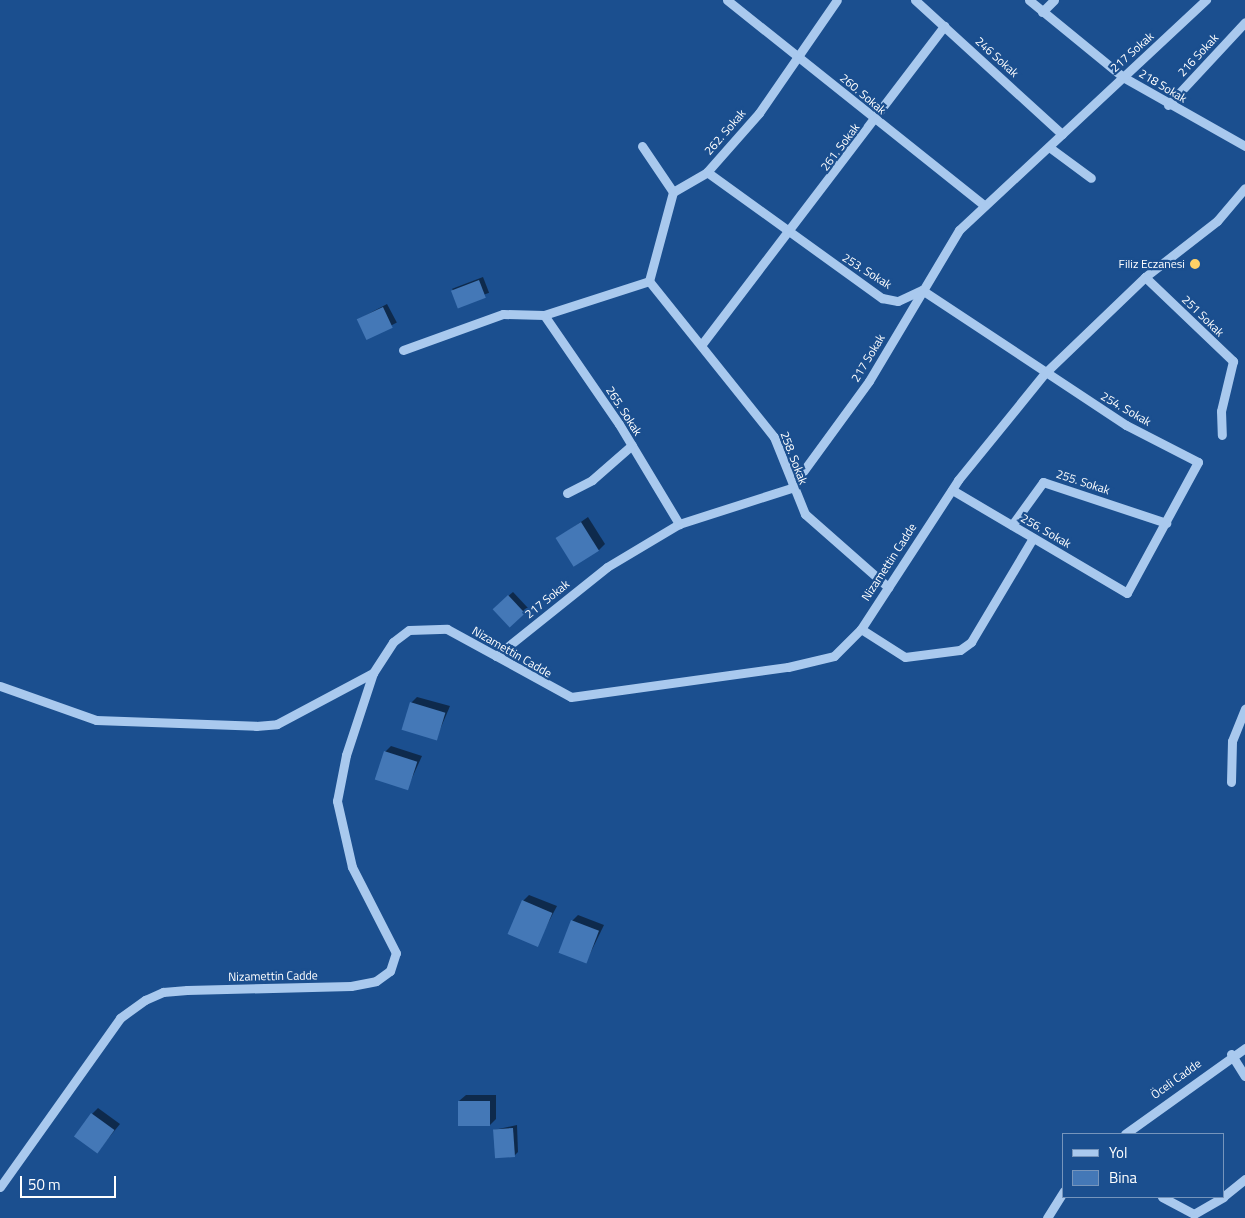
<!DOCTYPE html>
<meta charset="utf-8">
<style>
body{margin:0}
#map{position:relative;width:1245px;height:1218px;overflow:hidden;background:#1b4f8f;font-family:"Titillium Web",sans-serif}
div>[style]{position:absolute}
.shadow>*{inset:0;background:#0007;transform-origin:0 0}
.building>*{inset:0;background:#4478b7;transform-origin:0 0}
.minor>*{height:9px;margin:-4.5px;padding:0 4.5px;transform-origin:4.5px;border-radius:4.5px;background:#a9c9ee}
.dots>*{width:14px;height:14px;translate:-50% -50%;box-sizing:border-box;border:2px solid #1b4f8f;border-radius:50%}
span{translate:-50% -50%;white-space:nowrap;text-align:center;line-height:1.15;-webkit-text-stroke:4.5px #1b4f8f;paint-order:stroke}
.street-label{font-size:12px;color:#fff}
.poi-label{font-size:12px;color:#fff}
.right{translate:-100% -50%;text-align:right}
.legend{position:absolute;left:1062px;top:1133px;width:162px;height:65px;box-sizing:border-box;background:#1b4f8f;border:1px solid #7695bc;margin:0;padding:6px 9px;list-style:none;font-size:15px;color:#fff}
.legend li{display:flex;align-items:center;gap:10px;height:25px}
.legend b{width:25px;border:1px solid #7695bc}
.scale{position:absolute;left:20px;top:1176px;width:96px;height:22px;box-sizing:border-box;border:2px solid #fff;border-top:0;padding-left:6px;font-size:15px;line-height:18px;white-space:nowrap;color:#fff;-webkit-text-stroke:4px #1b4f8f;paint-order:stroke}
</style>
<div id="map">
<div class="shadow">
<div style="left:483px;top:277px;width:17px;height:33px;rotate:69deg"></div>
<div style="left:387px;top:304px;width:21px;height:32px;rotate:62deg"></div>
<div style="clip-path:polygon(588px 517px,605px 544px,599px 550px,558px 538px)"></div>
<div style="clip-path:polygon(513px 592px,528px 608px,509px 625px,498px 605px)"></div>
<div style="clip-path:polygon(417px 697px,450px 706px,436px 739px,411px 703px)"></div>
<div style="clip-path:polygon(391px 746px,422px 756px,407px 789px,385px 752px)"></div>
<div style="clip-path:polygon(529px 895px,557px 906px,537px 944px,523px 901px)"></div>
<div style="clip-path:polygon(578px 915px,604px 925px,586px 962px,572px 921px)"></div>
<div style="clip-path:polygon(466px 1095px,496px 1095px,496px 1119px,490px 1125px,459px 1101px)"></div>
<div style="clip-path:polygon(98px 1108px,120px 1124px,98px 1151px,92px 1114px)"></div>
<div style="clip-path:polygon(517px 1125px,518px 1152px,514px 1156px,494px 1130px)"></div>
</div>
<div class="building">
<div style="left:479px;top:280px;width:19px;height:30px;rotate:69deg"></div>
<div style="left:383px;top:307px;width:23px;height:29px;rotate:65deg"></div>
<div style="left:581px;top:522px;width:34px;height:30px;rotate:58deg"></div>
<div style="left:508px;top:595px;width:25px;height:21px;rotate:47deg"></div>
<div style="left:410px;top:702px;width:37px;height:29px;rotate:17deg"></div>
<div style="left:384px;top:751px;width:35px;height:30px;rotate:18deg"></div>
<div style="left:522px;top:900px;width:33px;height:37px;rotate:23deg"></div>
<div style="left:571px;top:920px;width:30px;height:35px;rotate:21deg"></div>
<div style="left:458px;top:1101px;width:32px;height:25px"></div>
<div style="left:91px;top:1113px;width:29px;height:29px;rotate:36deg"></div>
<div style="left:513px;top:1128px;width:29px;height:20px;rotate:86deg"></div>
</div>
<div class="minor">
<div style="left:727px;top:0;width:329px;rotate:38.6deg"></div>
<div style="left:915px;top:0;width:199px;rotate:42.4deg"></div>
<div style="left:1029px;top:0;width:122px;rotate:39.3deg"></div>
<div style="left:1123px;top:77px;width:140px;rotate:29.5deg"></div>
<div style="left:1042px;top:12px;width:17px;rotate:-45deg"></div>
<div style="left:1168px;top:105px;width:113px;rotate:-47.1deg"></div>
<div style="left:642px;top:146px;width:55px;rotate:56deg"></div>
<div style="left:1049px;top:147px;width:52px;rotate:36.4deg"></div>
<div style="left:707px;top:172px;width:216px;rotate:35.8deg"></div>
<div style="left:882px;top:298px;width:16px;rotate:11deg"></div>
<div style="left:898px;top:301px;width:26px;rotate:-25deg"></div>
<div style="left:922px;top:290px;width:245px;rotate:33.5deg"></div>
<div style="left:1126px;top:425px;width:81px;rotate:27.2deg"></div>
<div style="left:1198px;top:462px;width:149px;rotate:118.5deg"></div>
<div style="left:1127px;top:593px;width:203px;rotate:-149.5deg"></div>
<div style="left:1145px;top:277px;width:122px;rotate:43.7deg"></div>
<div style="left:1233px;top:361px;width:51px;rotate:103.5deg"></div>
<div style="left:1221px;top:411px;width:24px;rotate:88deg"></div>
<div style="left:649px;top:281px;width:200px;rotate:51.3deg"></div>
<div style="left:774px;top:437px;width:83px;rotate:68.1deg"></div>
<div style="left:805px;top:514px;width:111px;rotate:41.3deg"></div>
<div style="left:649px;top:281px;width:92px;rotate:-74.9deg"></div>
<div style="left:673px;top:192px;width:39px;rotate:-30deg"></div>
<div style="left:707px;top:172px;width:79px;rotate:-48.6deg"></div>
<div style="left:759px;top:113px;width:137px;rotate:-55.4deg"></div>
<div style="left:544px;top:315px;width:132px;rotate:55.5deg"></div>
<div style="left:619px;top:424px;width:117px;rotate:59deg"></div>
<div style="left:702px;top:344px;width:400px;rotate:-52.7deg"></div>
<div style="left:403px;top:350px;width:106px;rotate:-19.8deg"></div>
<div style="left:503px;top:314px;width:41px;rotate:1.4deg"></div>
<div style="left:544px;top:315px;width:110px;rotate:-17.9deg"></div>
<div style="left:567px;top:493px;width:28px;rotate:-27deg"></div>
<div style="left:592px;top:480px;width:53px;rotate:-41.2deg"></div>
<div style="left:1012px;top:525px;width:53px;rotate:-54.2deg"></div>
<div style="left:1043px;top:482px;width:130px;rotate:18.4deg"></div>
<div style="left:861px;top:629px;width:52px;rotate:32.5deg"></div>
<div style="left:905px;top:657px;width:55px;rotate:-7.3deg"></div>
<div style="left:960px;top:650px;width:14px;rotate:-36deg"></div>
<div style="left:971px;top:642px;width:121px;rotate:-59.2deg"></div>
<div style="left:496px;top:656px;width:142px;rotate:-38.7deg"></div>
<div style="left:607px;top:567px;width:84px;rotate:-30.8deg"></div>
<div style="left:679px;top:524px;width:118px;rotate:-17.8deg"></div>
<div style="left:791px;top:488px;width:132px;rotate:-53.9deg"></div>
<div style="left:869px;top:381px;width:176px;rotate:-59.2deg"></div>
<div style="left:959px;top:230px;width:338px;rotate:-43deg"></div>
<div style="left:0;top:686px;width:102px;rotate:19.5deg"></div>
<div style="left:96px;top:720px;width:160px;rotate:2.1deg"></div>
<div style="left:256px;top:726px;width:21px;rotate:-5deg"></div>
<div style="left:277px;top:724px;width:109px;rotate:-28deg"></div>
<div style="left:1231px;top:782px;width:41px;rotate:-88.6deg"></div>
<div style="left:1232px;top:741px;width:35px;rotate:-68deg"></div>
<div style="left:1231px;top:1054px;width:26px;rotate:58deg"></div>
<div style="left:1125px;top:1134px;width:148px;rotate:-35.6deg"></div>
<div style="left:0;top:1187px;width:207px;rotate:-54.6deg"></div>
<div style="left:120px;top:1018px;width:31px;rotate:-36deg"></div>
<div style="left:145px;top:1000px;width:20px;rotate:-24deg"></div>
<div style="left:163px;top:992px;width:24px;rotate:-5deg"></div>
<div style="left:187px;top:990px;width:164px;rotate:-1.4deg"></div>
<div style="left:351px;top:986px;width:25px;rotate:-11deg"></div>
<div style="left:376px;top:981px;width:17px;rotate:-36deg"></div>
<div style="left:390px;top:971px;width:19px;rotate:-72deg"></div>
<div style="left:396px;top:953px;width:97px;rotate:-117.1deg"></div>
<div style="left:352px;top:867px;width:68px;rotate:-102.8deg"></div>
<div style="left:337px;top:801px;width:47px;rotate:-78.9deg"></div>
<div style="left:346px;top:755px;width:86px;rotate:-71.8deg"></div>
<div style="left:373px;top:673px;width:37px;rotate:-57deg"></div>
<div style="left:393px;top:642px;width:20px;rotate:-37deg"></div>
<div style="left:409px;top:630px;width:38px;rotate:-2deg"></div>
<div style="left:447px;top:629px;width:141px;rotate:28.7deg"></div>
<div style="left:571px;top:697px;width:219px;rotate:-7.9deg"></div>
<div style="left:788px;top:667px;width:47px;rotate:-13.4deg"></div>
<div style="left:834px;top:656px;width:38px;rotate:-45deg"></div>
<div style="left:861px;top:629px;width:178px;rotate:-56.9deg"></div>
<div style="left:958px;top:480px;width:136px;rotate:-50.9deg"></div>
<div style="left:1044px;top:374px;width:140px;rotate:-43.8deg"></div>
<div style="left:1145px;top:277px;width:91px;rotate:-37.9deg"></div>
<div style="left:1217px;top:221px;width:43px;rotate:-49.7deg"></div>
<div style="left:1224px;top:1196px;width:27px;rotate:-39deg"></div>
<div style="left:1162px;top:1197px;width:36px;rotate:28deg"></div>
<div style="left:1194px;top:1214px;width:34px;rotate:-30deg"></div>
<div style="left:1047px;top:1218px;width:32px;rotate:-58deg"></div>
</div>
<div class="dots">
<div style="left:1195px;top:264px;background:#ffd166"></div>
</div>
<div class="street-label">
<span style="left:1132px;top:52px;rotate:-42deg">217 Sokak</span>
<span style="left:1198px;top:55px;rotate:-47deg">216 Sokak</span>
<span style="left:997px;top:57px;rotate:42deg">246 Sokak</span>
<span style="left:1163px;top:86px;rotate:31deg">218 Sokak</span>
<span style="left:863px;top:94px;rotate:40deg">260. Sokak</span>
<span style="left:725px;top:132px;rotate:-49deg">262. Sokak</span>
<span style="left:840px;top:147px;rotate:-53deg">261. Sokak</span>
<span style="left:867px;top:271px;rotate:32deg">253. Sokak</span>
<span style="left:1203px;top:316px;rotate:44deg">251 Sokak</span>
<span style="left:868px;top:358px;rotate:-59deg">217 Sokak</span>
<span style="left:1126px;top:409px;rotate:30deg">254. Sokak</span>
<span style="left:624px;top:411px;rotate:57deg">265. Sokak</span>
<span style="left:794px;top:458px;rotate:69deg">258. Sokak</span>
<span style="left:1083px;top:482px;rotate:18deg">255. Sokak</span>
<span style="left:1046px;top:531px;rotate:30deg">256. Sokak</span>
<span style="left:889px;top:562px;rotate:-57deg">Nizamettin Cadde</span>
<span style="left:547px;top:599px;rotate:-39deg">217 Sokak</span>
<span style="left:512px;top:652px;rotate:30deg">Nizamettin Cadde</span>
<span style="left:273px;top:976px;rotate:-1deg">Nizamettin Cadde</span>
<span style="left:1176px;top:1079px;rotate:-36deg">Öceli Cadde</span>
</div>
<div class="poi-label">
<span class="right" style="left:1185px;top:264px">Filiz Eczanesi</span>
</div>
<ul class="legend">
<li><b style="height:6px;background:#a9c9ee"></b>Yol</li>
<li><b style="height:14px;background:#4478b7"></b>Bina</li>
</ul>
<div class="scale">50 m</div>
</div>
